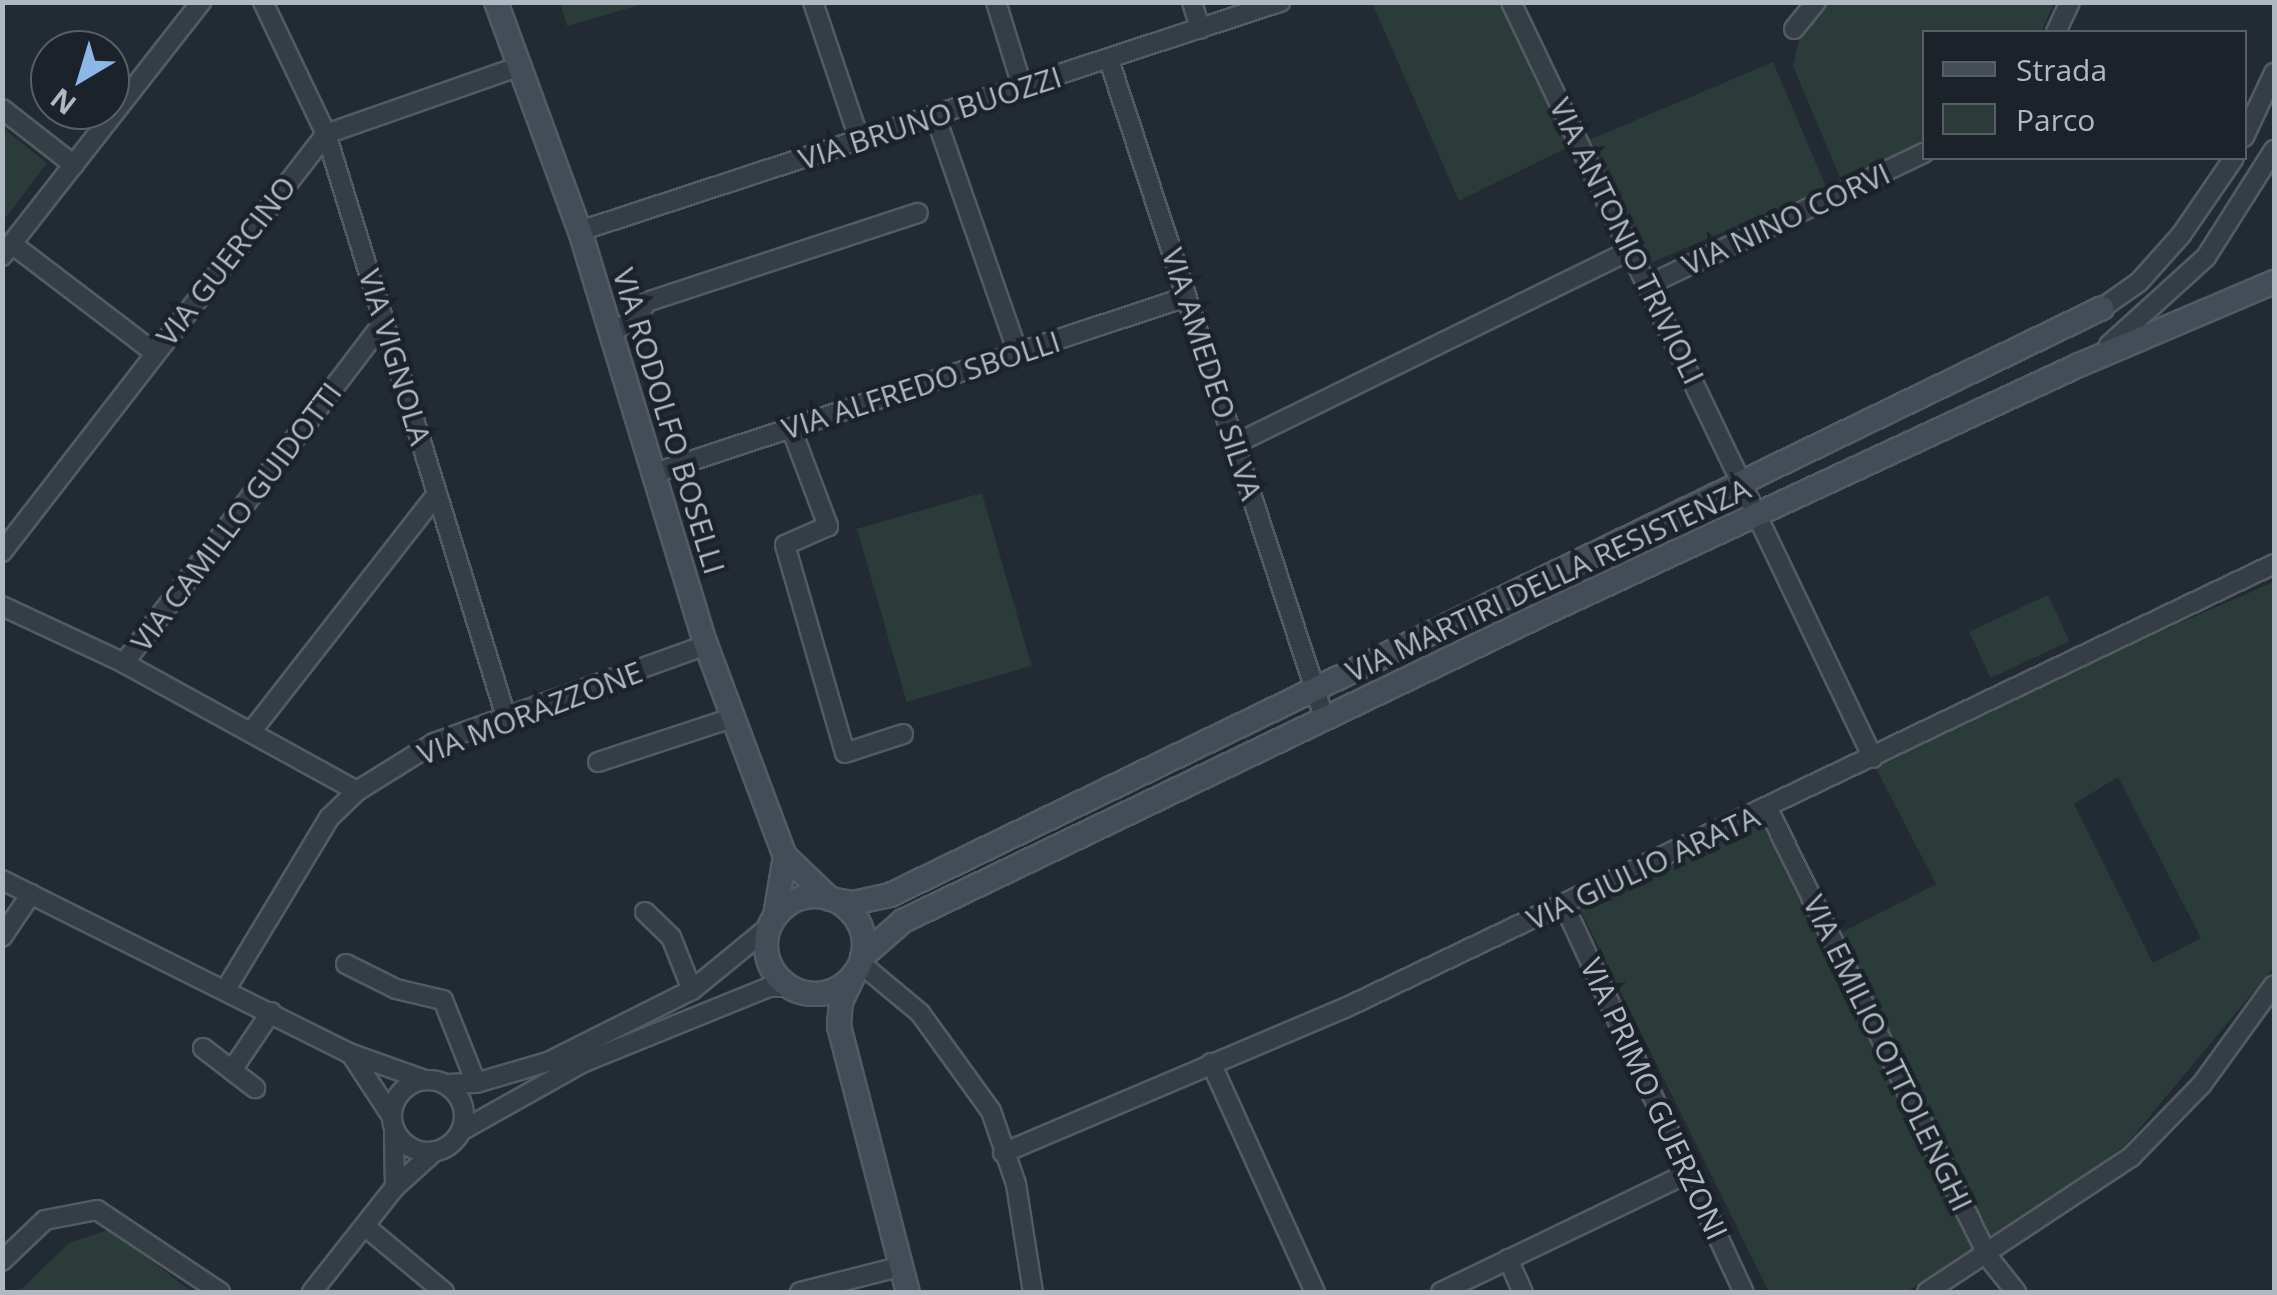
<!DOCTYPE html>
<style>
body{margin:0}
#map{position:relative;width:2277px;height:1295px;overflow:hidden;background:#222b34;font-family:"Open Sans",sans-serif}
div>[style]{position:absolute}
.green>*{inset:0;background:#2a3b3a;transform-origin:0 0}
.roads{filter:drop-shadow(2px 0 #535b62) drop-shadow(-2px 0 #535b62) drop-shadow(0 2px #535b62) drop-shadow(0 -2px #535b62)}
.street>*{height:18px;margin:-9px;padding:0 9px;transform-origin:9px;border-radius:9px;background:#353d45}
.street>.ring{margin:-9px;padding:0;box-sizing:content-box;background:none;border:18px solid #353d45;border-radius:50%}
.secondary>*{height:22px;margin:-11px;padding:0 11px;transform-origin:11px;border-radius:11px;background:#444c57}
.secondary>.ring{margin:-11px;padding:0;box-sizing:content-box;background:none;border:22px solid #444c57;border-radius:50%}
span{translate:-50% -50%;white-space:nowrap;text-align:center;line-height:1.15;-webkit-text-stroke:9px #1b2229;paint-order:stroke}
.street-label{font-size:30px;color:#b0b8c1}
.frame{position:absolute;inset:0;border:5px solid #b0b8c1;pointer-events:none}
.legend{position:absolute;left:1922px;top:30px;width:325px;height:130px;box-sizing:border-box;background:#1b2229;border:2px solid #575e66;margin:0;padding:12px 18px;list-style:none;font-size:30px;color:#b0b8c1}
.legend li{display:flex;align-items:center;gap:20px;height:50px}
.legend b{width:50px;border:2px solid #575e66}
.north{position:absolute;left:30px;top:30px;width:100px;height:100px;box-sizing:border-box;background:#1b2229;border:2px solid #575e66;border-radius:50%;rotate:218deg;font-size:28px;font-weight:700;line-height:40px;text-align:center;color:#b0b8c1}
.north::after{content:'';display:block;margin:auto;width:35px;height:45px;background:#8db6e9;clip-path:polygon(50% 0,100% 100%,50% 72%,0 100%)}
</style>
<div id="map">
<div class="green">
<div style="clip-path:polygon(560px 2px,646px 2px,646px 3px,567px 26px)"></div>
<div style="clip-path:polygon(1372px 3px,1499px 3px,1568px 147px,1459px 201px)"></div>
<div style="clip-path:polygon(1829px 3px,2054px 3px,2041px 32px,1924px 32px,1924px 147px,1844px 187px,1793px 66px,1799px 39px)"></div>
<div style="left:1773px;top:62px;width:137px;height:199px;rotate:67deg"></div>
<div style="clip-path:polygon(3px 128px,47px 163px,3px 221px)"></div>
<div style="left:982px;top:493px;width:180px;height:130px;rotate:74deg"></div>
<div style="clip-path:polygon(evenodd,2274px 582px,2274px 967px,2125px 1146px,1985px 1243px,1906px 1292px,1769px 1292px,1576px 901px,1764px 807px,1835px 936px,1936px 884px,1870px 757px,2274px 582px,2118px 777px,2201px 938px,2153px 963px,2074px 804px,2118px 777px)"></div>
<div style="left:2048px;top:595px;width:51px;height:87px;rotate:65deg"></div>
<div style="clip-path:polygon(111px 1229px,192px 1292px,18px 1292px,69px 1243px)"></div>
</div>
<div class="roads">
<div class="street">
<div style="left:263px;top:2px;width:146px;rotate:64.5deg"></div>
<div style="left:326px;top:134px;width:613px;rotate:72.84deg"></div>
<div style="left:813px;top:2px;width:148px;rotate:71.4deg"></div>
<div style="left:996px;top:2px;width:91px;rotate:72.8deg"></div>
<div style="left:1192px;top:2px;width:28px;rotate:73deg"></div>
<div style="left:1511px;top:2px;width:838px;rotate:64.41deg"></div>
<div style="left:1794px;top:29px;width:35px;rotate:-51deg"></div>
<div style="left:2056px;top:32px;width:33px;rotate:-65deg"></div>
<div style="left:1109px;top:60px;width:694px;rotate:71.88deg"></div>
<div style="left:2px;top:109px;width:91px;rotate:37.9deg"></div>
<div style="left:936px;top:118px;width:249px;rotate:70.8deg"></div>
<div style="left:2244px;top:137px;width:71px;rotate:-64.9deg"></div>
<div style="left:580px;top:231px;width:737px;rotate:-18.12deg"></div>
<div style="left:12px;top:244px;width:178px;rotate:37.3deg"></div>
<div style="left:2px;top:256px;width:323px;rotate:-51.9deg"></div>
<div style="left:1648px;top:285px;width:306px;rotate:-25.6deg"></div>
<div style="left:2102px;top:308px;width:45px;rotate:-35.1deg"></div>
<div style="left:2139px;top:282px;width:63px;rotate:-48.2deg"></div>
<div style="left:2181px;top:235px;width:93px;rotate:-55.5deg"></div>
<div style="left:611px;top:331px;width:23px;rotate:-23deg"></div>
<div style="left:632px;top:322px;width:25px;rotate:-53deg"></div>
<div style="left:647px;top:302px;width:285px;rotate:-18.2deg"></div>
<div style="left:2109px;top:345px;width:131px;rotate:-42.2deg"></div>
<div style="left:2206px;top:257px;width:127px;rotate:-57.6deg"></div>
<div style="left:791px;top:428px;width:105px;rotate:69.3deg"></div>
<div style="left:828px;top:526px;width:47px;rotate:156.2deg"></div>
<div style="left:785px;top:545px;width:216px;rotate:73.9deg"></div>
<div style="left:845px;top:753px;width:61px;rotate:-18.1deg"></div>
<div style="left:1235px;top:444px;width:441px;rotate:-26.1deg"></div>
<div style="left:655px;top:473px;width:559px;rotate:-18.34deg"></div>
<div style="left:2px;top:552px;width:529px;rotate:-52.22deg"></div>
<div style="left:326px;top:134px;width:206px;rotate:-19.3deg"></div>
<div style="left:2px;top:606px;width:135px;rotate:25deg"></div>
<div style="left:124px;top:663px;width:266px;rotate:28.8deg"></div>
<div style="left:124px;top:663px;width:429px;rotate:-52.7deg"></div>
<div style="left:251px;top:732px;width:302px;rotate:-52deg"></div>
<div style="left:598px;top:762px;width:141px;rotate:-18.2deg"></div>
<div style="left:1768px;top:809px;width:499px;rotate:63.8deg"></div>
<div style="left:1988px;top:1257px;width:45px;rotate:51.3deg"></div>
<div style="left:2px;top:880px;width:388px;rotate:26.5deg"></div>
<div style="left:349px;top:1053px;width:81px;rotate:19.6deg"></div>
<div style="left:1564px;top:905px;width:427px;rotate:65.1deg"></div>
<div style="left:645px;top:912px;width:36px;rotate:44deg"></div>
<div style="left:671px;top:937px;width:57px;rotate:68.4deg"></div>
<div style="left:2px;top:937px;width:52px;rotate:-56deg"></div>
<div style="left:860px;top:963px;width:78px;rotate:39.8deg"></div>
<div style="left:920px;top:1013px;width:121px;rotate:54.1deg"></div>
<div style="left:991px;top:1111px;width:77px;rotate:71.1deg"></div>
<div style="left:1016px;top:1184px;width:109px;rotate:81.1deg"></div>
<div style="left:346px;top:964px;width:56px;rotate:26.6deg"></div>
<div style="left:396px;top:989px;width:48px;rotate:13.2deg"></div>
<div style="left:443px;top:1000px;width:89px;rotate:68.3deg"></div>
<div style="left:226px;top:989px;width:200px;rotate:-58.9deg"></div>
<div style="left:329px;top:818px;width:39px;rotate:-44deg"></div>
<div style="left:357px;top:791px;width:91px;rotate:-31.9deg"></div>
<div style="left:434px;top:743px;width:289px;rotate:-19.8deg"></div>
<div style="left:203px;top:1048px;width:66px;rotate:37.6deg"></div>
<div style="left:353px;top:1057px;width:69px;rotate:56.8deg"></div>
<div style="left:1211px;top:1063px;width:252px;rotate:65.6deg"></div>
<div style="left:232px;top:1070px;width:70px;rotate:-56.1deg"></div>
<div class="ring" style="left:392px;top:1080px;width:54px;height:54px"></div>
<div style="left:446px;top:1084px;width:30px;rotate:-2deg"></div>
<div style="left:476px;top:1083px;width:75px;rotate:-16.3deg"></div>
<div style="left:548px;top:1062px;width:161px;rotate:-26.6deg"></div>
<div style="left:692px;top:990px;width:99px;rotate:-39.3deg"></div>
<div style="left:461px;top:1131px;width:139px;rotate:-29.3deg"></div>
<div style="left:582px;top:1063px;width:202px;rotate:-22.1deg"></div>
<div style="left:769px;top:987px;width:21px"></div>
<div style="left:394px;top:1133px;width:54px;rotate:88.9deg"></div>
<div style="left:1003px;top:1153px;width:374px;rotate:-23deg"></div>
<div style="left:1347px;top:1007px;width:1027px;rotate:-25.54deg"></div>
<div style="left:367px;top:1228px;width:100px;rotate:39.7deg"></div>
<div style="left:1508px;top:1259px;width:36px;rotate:66deg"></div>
<div style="left:2px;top:1261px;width:59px;rotate:-43.6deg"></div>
<div style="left:45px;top:1220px;width:53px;rotate:-10.9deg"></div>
<div style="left:97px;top:1210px;width:148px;rotate:33.7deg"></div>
<div style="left:312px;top:1292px;width:134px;rotate:-51.7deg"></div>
<div style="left:395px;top:1187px;width:54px;rotate:-42deg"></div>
<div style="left:800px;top:1292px;width:102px;rotate:-14.2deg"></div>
<div style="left:1441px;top:1292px;width:274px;rotate:-25.7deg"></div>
<div style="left:1927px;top:1292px;width:245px;rotate:-33.5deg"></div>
<div style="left:2131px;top:1157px;width:102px;rotate:-45.8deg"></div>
<div style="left:2202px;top:1084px;width:122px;rotate:-54deg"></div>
</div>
<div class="secondary">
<div style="left:496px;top:2px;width:244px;rotate:69.9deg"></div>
<div style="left:580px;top:231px;width:433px;rotate:73.1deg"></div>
<div style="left:706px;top:645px;width:225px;rotate:69.5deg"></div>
<div style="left:785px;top:856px;width:62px;rotate:43.7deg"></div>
<div style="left:830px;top:899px;width:23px;rotate:10deg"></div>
<div style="left:853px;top:903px;width:38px;rotate:-12deg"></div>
<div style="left:890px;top:895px;width:1347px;rotate:-25.84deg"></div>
<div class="ring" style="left:766px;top:896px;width:76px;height:76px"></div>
<div style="left:775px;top:916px;width:61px;rotate:-80.5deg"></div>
<div style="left:862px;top:957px;width:55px;rotate:-41.3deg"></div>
<div style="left:903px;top:921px;width:717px;rotate:-25.64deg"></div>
<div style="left:1549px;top:611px;width:584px;rotate:-24.9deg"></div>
<div style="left:2079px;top:365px;width:212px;rotate:-23.1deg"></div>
<div style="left:855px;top:973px;width:32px;rotate:116deg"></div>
<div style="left:841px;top:1002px;width:24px;rotate:95deg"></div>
<div style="left:839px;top:1026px;width:275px;rotate:75.5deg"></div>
</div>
</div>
<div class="street-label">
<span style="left:930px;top:118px;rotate:-18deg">VIA BRUNO BUOZZI</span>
<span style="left:1786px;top:219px;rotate:-25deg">VIA NINO CORVI</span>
<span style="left:1627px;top:241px;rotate:64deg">VIA ANTONIO TRIVIOLI</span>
<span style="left:226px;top:261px;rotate:-52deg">VIA GUERCINO</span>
<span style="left:395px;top:357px;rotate:73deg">VIA VIGNOLA</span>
<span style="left:1212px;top:374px;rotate:72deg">VIA AMEDEO SILVA</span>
<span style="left:921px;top:385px;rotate:-18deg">VIA ALFREDO SBOLLI</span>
<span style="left:669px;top:421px;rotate:73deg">VIA RODOLFO BOSELLI</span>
<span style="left:236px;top:517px;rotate:-53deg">VIA CAMILLO GUIDOTTI</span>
<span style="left:1548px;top:580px;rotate:-25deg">VIA MARTIRI DELLA RESISTENZA</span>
<span style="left:530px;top:713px;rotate:-21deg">VIA MORAZZONE</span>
<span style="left:1643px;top:868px;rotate:-25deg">VIA GIULIO ARATA</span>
<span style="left:1888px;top:1053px;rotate:64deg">VIA EMILIO OTTOLENGHI</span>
<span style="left:1654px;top:1099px;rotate:65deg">VIA PRIMO GUERZONI</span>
</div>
<div class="frame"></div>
<ul class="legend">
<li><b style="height:12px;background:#444c57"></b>Strada</li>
<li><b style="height:28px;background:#2a3b3a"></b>Parco</li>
</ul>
<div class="north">N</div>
</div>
